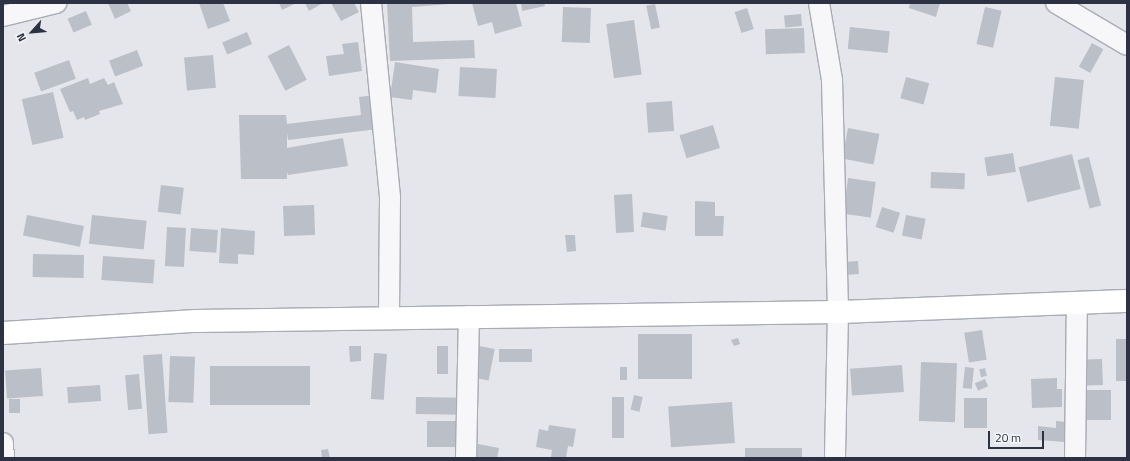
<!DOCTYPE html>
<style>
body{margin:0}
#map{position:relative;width:1130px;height:461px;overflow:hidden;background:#e4e6eb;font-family:"Titillium Web",sans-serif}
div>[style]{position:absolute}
.building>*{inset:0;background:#bbbfc8;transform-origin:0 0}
.roads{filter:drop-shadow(1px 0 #a9acb5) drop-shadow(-1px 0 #a9acb5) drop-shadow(0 1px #a9acb5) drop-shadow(0 -1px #a9acb5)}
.street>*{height:20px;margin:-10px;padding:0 10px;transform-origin:10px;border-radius:10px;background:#f7f7f9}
.primary>*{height:22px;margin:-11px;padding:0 11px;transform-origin:11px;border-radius:11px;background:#fff}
span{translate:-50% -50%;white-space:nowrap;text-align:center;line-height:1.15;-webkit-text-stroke:3.5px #f4f5f8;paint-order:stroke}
.frame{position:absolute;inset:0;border:4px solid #2c3243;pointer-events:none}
.north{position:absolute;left:12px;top:12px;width:40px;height:40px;-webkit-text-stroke:3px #f4f5f8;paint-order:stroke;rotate:243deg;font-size:11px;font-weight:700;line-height:16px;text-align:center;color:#2c3243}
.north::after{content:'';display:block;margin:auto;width:14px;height:18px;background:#2c3243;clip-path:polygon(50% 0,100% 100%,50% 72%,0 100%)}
.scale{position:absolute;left:988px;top:431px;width:56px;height:18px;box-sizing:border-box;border:2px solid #2c3243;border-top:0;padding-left:5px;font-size:12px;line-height:14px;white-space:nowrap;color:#2c3243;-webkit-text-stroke:3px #f4f5f8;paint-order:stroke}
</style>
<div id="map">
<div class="building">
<div style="clip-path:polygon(108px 3px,127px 3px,131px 11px,115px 19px)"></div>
<div style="clip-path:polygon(199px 3px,223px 3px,230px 21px,208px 29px)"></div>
<div style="clip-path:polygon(279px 3px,296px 3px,282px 10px)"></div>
<div style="clip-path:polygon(305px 3px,323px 3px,309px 11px)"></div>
<div style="clip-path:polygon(331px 3px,354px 3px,359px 12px,341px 21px)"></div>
<div style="clip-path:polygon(387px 3px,463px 3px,412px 7px,413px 42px,474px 40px,475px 58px,390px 61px)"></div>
<div style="clip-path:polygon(472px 3px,516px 3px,522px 26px,495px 34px,492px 22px,478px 26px)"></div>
<div style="clip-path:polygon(521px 3px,544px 3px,545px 6px,522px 11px)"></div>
<div style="clip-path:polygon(910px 3px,940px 3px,936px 17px,909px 8px)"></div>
<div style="left:655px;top:4px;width:24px;height:9px;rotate:78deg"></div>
<div style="left:563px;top:7px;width:28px;height:35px;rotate:2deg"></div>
<div style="left:985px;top:7px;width:17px;height:38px;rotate:13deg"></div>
<div style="left:747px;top:8px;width:22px;height:13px;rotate:72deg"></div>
<div style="left:86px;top:11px;width:15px;height:20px;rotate:67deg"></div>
<div style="left:801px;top:14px;width:12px;height:17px;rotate:85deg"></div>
<div style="left:634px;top:20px;width:55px;height:28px;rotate:82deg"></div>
<div style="left:850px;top:27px;width:40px;height:22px;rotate:6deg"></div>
<div style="left:804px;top:28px;width:25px;height:39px;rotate:88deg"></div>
<div style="left:247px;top:32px;width:13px;height:27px;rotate:67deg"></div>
<div style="clip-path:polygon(358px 42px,362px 71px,329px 76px,326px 56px,344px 54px,342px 44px)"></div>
<div style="left:1092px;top:43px;width:13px;height:27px;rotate:29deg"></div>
<div style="left:289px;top:45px;width:39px;height:24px;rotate:63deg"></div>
<div style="left:137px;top:50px;width:17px;height:30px;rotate:69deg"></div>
<div style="left:213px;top:55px;width:33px;height:29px;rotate:85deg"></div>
<div style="left:69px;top:60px;width:20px;height:37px;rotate:70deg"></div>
<div style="clip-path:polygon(395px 62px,439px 69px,436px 93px,413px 90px,412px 100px,390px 97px)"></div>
<div style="left:460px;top:67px;width:37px;height:29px;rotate:3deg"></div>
<div style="left:906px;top:77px;width:24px;height:22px;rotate:15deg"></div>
<div style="left:1055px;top:77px;width:29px;height:49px;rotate:6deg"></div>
<div style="clip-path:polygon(88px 78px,90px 84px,104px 78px,108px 85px,114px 82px,123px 104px,99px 111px,100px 114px,85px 120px,84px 117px,77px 120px,73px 111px,70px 112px,60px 89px)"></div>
<div style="left:53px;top:92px;width:47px;height:32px;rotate:77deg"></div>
<div style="clip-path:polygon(374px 95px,378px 129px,288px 140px,287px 133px,287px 148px,343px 138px,348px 166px,288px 175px,287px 172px,287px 179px,241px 179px,239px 115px,286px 115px,287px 124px,361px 115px,359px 97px)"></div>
<div style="left:672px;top:101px;width:30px;height:26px;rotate:86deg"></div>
<div style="left:713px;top:125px;width:24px;height:35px;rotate:73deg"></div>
<div style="left:848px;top:128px;width:32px;height:31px;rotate:11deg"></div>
<div style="left:1013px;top:153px;width:19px;height:29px;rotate:81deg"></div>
<div style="left:1072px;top:154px;width:36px;height:55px;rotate:76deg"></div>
<div style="left:1089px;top:157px;width:50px;height:12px;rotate:76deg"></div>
<div style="left:931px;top:172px;width:34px;height:16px;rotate:2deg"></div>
<div style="left:848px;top:178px;width:28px;height:36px;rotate:8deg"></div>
<div style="left:161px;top:185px;width:23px;height:27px;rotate:7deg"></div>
<div style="left:632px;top:194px;width:38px;height:18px;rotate:87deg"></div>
<div style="clip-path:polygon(695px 201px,715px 202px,715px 216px,724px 216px,723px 236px,695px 236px)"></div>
<div style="left:314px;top:205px;width:30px;height:31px;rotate:88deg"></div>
<div style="left:882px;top:207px;width:19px;height:21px;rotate:18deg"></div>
<div style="left:643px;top:212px;width:25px;height:15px;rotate:9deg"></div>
<div style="left:27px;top:215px;width:58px;height:21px;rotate:11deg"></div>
<div style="left:92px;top:215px;width:55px;height:29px;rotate:6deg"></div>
<div style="left:906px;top:215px;width:20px;height:21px;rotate:11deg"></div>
<div style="left:167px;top:227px;width:19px;height:39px;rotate:3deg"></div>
<div style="left:191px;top:228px;width:27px;height:23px;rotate:4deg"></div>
<div style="clip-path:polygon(221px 228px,255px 231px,254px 255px,238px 254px,238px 264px,219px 263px)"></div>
<div style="clip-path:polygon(565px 235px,575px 235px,576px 251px,567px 252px)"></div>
<div style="left:33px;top:254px;width:51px;height:23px;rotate:1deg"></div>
<div style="left:103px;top:256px;width:52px;height:24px;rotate:4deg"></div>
<div style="left:858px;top:261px;width:13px;height:14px;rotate:86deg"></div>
<div style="left:982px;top:330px;width:30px;height:18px;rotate:81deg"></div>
<div style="left:692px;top:334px;width:45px;height:54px;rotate:90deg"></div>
<div style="clip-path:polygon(738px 338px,740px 344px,734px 346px,731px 340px)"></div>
<div style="left:1116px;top:339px;width:11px;height:42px"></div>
<div style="clip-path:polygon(349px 346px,361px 346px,361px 361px,350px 362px)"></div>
<div style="left:437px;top:346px;width:11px;height:28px"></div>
<div style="left:479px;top:346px;width:16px;height:32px;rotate:11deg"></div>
<div style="left:499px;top:349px;width:33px;height:13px"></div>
<div style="left:374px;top:353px;width:13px;height:46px;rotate:4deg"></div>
<div style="left:162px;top:354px;width:79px;height:19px;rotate:86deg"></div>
<div style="left:170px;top:356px;width:25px;height:46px;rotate:2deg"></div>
<div style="left:1102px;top:359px;width:26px;height:25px;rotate:88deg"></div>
<div style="left:921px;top:362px;width:36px;height:59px;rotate:2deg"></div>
<div style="left:902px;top:365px;width:27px;height:52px;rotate:86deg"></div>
<div style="left:310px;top:366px;width:39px;height:100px;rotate:90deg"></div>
<div style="left:620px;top:367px;width:7px;height:13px"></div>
<div style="left:965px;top:367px;width:9px;height:21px;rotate:6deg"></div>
<div style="left:41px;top:368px;width:28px;height:36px;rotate:86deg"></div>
<div style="left:985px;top:368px;width:8px;height:6px;rotate:76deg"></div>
<div style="left:139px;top:374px;width:35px;height:14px;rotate:85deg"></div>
<div style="clip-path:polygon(1057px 378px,1057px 389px,1062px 389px,1062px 407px,1032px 408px,1031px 379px)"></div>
<div style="left:985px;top:379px;width:8px;height:11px;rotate:67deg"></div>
<div style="left:100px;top:385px;width:16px;height:33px;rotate:86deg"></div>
<div style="left:1111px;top:390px;width:30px;height:30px;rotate:90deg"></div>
<div style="left:634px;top:395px;width:9px;height:15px;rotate:13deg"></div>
<div style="left:416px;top:397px;width:47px;height:17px;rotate:1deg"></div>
<div style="left:612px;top:397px;width:12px;height:41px"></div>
<div style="left:964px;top:398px;width:23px;height:30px"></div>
<div style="left:9px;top:399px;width:11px;height:14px"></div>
<div style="left:732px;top:402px;width:41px;height:64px;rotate:86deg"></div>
<div style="left:457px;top:421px;width:26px;height:30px;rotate:90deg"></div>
<div style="clip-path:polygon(1056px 421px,1067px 422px,1065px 442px,1038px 440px,1038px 426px,1056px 428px)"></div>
<div style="clip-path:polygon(549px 425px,576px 429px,573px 447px,568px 446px,566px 458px,551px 457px,552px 450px,536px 447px,539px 429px,548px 431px)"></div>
<div style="clip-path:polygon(478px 444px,499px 448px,497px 458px,476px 458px)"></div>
<div style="left:745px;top:448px;width:57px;height:10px"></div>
<div style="clip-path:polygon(328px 449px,330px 458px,322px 458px,321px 450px)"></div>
</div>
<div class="roads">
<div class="street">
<div style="left:371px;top:3px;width:196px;rotate:84.4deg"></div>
<div style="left:390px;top:198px;width:118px;rotate:90.5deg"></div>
<div style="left:819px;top:3px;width:78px;rotate:80.4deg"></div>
<div style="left:832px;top:80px;width:232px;rotate:88.5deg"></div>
<div style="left:838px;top:312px;width:146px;rotate:91.2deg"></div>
<div style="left:1056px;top:3px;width:82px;rotate:30.6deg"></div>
<div style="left:3px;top:16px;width:55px;rotate:-13.8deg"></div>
<div style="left:3px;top:443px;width:15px;rotate:86deg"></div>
<div style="left:466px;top:458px;width:142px;rotate:-88.8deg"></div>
<div style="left:1075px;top:458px;width:155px;rotate:-89.3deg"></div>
</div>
<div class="primary">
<div style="left:3px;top:333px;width:193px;rotate:-3.6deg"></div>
<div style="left:196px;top:321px;width:642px;rotate:-0.8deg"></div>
<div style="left:838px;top:312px;width:289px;rotate:-2.2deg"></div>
</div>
</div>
<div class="frame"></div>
<div class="north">N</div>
<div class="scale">20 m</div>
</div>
